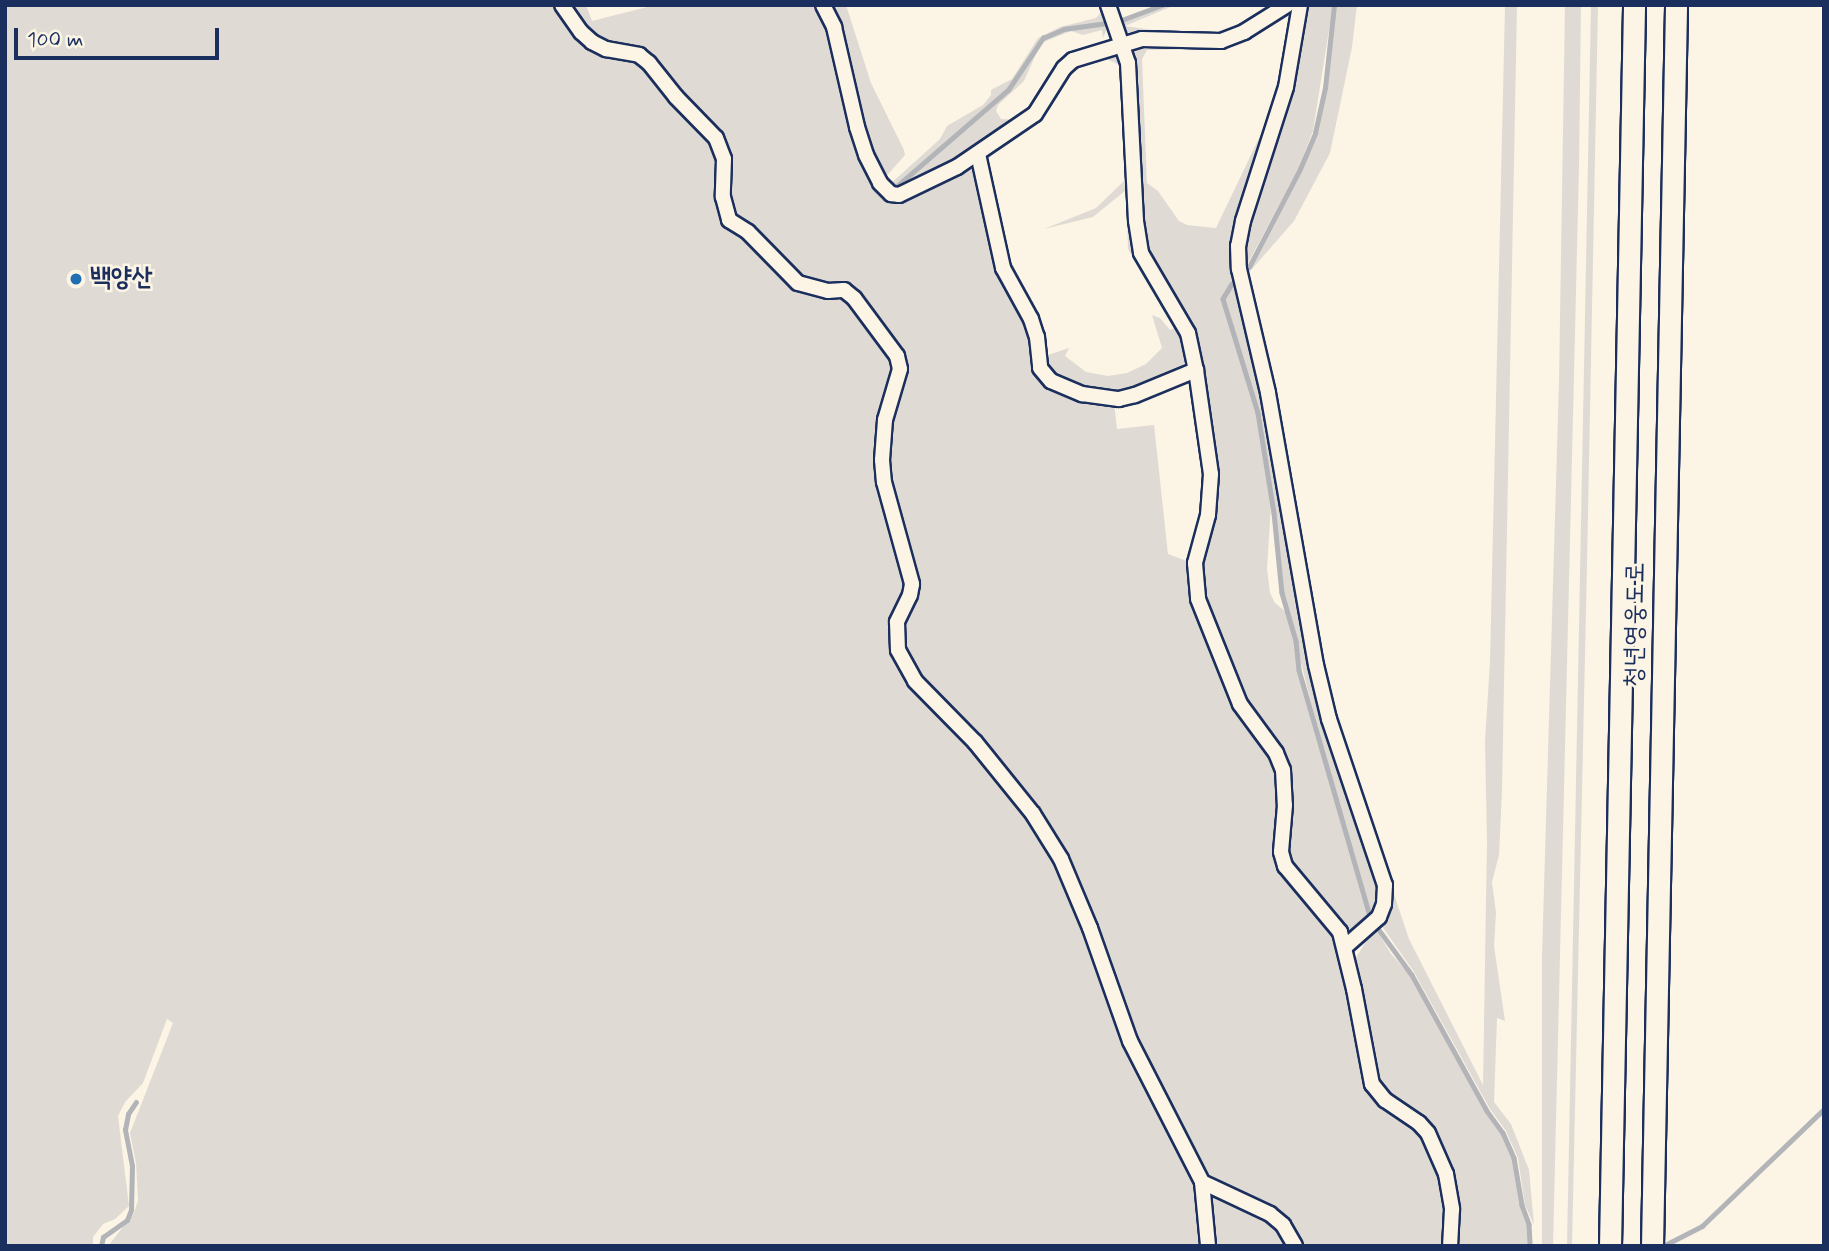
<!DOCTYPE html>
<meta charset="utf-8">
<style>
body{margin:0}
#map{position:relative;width:1829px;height:1251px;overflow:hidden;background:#fcf5e5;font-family:Mynerve,"Poor Story",sans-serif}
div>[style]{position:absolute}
.green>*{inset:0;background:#dfdbd4}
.stream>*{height:4.5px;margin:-2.25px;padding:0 2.25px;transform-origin:2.25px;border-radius:2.25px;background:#b2b4b8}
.roads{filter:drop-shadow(2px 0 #1b2f5e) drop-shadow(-2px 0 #1b2f5e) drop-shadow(0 2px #1b2f5e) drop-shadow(0 -2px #1b2f5e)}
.minor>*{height:14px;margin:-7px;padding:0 7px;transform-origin:7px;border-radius:7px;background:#fcf5e5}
.highway>*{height:21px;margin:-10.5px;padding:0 10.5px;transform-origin:10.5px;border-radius:10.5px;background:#fcf5e5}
.dots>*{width:19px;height:19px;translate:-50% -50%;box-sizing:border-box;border:4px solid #fcf5e5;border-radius:50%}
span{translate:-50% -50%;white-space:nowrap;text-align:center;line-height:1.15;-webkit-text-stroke:5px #fcf5e5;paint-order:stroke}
.poi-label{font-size:26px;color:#1b2f5e;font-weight:700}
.left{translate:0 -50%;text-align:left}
.street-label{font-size:26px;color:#1b2f5e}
.frame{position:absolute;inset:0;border:7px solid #1b2f5e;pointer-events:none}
.scale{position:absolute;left:14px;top:28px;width:205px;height:32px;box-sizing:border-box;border:4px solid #1b2f5e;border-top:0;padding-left:9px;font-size:21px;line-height:24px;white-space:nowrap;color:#1b2f5e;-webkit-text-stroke:5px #fcf5e5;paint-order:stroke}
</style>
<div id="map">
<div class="green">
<div style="clip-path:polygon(5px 5px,559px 5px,579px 34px,638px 57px,718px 148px,723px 210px,786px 276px,843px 293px,880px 335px,897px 369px,880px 437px,909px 584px,896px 651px,973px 744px,1059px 860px,1200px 1183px,1206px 1246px,108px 1246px,134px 1213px,138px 1200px,136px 1163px,130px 1133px,173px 1023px,167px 1019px,143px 1083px,125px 1102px,118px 1116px,129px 1206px,115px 1219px,103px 1224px,93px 1237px,93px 1246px,5px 1246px)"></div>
<div style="clip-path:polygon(571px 5px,586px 5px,592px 21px,655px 5px,818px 5px,890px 198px,966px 168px,975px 171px,1028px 320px,1036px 369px,1114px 402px,1117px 429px,1154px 425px,1168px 554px,1192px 563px,1195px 600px,1280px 770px,1278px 852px,1337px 933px,1368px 1085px,1417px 1125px,1443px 1175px,1449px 1209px,1445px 1246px,1299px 1246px,1247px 1196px,1202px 1170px,1154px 1085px,1064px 857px,907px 663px,900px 623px,913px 596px,887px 481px,886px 437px,903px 369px,856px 296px,812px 285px,732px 218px,727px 158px,651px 61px,607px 46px,574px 18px)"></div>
<div style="clip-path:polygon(827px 5px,846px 5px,871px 83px,904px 150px,905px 155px,883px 180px,876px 168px)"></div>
<div style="clip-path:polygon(1098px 5px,1104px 5px,1109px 24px,1103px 38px,1102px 30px,1083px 35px,1071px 31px,1041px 43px,1024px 81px,998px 105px,996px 111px,1001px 119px,1018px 120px,906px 190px,888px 186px,940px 139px,947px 126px,983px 105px,991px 95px,991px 90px,1012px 79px,1038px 38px,1060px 27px,1096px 18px,1101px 12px)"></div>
<div style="clip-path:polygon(1165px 5px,1175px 5px,1125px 26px,1208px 38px,1126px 32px,1117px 23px)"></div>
<div style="clip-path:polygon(1307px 5px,1333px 5px,1313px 131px,1298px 169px,1246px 267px,1242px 244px,1294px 76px)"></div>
<div style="clip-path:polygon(1336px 5px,1357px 5px,1352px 47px,1330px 153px,1294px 221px,1245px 277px,1302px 170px,1316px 133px,1326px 88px)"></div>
<div style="clip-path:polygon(1505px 5px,1517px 5px,1502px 791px,1499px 855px,1492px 882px,1496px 913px,1494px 946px,1505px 1021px,1497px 1018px,1494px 1102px,1511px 1124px,1529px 1170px,1534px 1225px,1525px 1205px,1518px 1158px,1506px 1131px,1490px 1109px,1414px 972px,1379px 922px,1392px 905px,1391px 895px,1330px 712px,1322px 658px,1332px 709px,1409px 939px,1483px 1085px,1487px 841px,1485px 742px,1490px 661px)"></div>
<div style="clip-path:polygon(1565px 5px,1581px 5px,1579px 167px,1553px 1246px,1542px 1246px,1542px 955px,1559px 381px)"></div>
<div style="clip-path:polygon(1591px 5px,1598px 5px,1587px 564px,1572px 1246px,1567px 1246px)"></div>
<div style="clip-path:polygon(1246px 35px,1238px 44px,1222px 49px,1147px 50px,1142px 59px,1147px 183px,1158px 191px,1179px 221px,1187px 225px,1216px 228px,1272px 111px,1229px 244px,1234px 280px,1222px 299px,1256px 414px,1267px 472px,1271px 504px,1267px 569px,1270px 593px,1275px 603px,1286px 612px,1295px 642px,1298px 670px,1369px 917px,1366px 922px,1346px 932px,1288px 865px,1288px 790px,1201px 599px,1198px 563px,1211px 515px,1199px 369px,1143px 252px,1130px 48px)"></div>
<div style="clip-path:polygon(1114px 52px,1122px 59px,1132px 221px,1185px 334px,1191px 357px,1173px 373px,1118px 394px,1083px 389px,1054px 377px,1044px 366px,1042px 357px,1069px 348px,1065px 356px,1086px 372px,1108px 376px,1127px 373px,1146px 364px,1162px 348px,1152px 315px,1160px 318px,1170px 330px,1175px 328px,1128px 249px,1126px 190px,1093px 217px,1044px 229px,1096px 208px,1126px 179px,1120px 65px,1097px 55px)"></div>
<div style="clip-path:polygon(1236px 283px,1265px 412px,1291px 557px,1379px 883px,1372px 915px,1331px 781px,1283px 592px,1275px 512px,1258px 413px,1224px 299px)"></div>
<div style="clip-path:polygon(1375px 927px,1391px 954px,1411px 976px,1485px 1112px,1502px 1134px,1513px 1158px,1528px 1225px,1529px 1246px,1453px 1246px,1430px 1132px,1380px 1091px,1352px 964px)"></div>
<div style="clip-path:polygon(1207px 1189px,1269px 1216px,1293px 1246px,1212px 1246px)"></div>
</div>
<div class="stream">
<div style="left:1119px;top:21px;width:46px;rotate:-20.4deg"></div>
<div style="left:897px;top:186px;width:147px;rotate:-40.9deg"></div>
<div style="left:1008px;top:90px;width:63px;rotate:-56.1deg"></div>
<div style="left:1043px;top:38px;width:23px;rotate:-23deg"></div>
<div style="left:1064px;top:29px;width:43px;rotate:-7.9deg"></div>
<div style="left:1249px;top:267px;width:110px;rotate:-62.5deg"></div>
<div style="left:1300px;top:169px;width:39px;rotate:-67deg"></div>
<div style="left:1315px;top:133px;width:46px;rotate:-77.5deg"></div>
<div style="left:1325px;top:88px;width:83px;rotate:-83.8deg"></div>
<div style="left:1232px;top:284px;width:17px;rotate:121deg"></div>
<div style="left:1223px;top:299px;width:119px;rotate:72.9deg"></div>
<div style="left:1258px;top:413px;width:101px;rotate:80.9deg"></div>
<div style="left:1274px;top:513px;width:80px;rotate:84.3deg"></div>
<div style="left:1282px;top:593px;width:50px;rotate:73.7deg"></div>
<div style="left:1296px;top:641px;width:29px;rotate:84deg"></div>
<div style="left:1299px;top:670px;width:253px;rotate:73.9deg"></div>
<div style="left:1377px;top:927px;width:59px;rotate:53.9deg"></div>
<div style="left:1412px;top:975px;width:155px;rotate:61.1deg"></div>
<div style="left:1487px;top:1111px;width:27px;rotate:54deg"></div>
<div style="left:1503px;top:1133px;width:27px;rotate:66deg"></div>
<div style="left:1514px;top:1158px;width:48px;rotate:80.3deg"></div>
<div style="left:1522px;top:1205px;width:20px;rotate:70deg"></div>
<div style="left:1529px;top:1224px;width:22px;rotate:87deg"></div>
<div style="left:101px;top:1246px;width:9px;rotate:-77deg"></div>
<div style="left:103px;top:1237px;width:29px;rotate:-35deg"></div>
<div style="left:127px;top:1220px;width:11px;rotate:-68deg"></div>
<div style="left:131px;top:1210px;width:44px;rotate:-88.7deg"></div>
<div style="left:132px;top:1166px;width:37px;rotate:-101deg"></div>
<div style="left:125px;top:1130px;width:16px;rotate:-79deg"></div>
<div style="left:128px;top:1114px;width:14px;rotate:-56deg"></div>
<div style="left:1663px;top:1246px;width:44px;rotate:-27.1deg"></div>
<div style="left:1702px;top:1226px;width:169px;rotate:-43.8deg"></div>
</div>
<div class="roads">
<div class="minor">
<div style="left:562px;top:5px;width:33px;rotate:55deg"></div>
<div style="left:581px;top:32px;width:15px;rotate:42deg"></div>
<div style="left:592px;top:42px;width:16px;rotate:27deg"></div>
<div style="left:606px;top:49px;width:34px;rotate:10deg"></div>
<div style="left:639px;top:55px;width:13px;rotate:39deg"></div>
<div style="left:649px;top:63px;width:43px;rotate:51.5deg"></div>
<div style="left:676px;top:97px;width:57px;rotate:45.7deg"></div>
<div style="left:716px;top:138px;width:22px;rotate:69deg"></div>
<div style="left:724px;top:159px;width:38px;rotate:92deg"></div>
<div style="left:723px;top:197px;width:24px;rotate:75deg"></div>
<div style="left:729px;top:220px;width:22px;rotate:32deg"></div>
<div style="left:748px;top:232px;width:71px;rotate:45.6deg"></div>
<div style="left:798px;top:283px;width:31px;rotate:15deg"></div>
<div style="left:828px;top:291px;width:16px;rotate:-4deg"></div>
<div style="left:844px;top:290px;width:13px;rotate:39deg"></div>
<div style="left:854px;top:298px;width:72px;rotate:53.4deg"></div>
<div style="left:897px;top:356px;width:13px;rotate:77deg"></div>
<div style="left:900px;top:369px;width:53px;rotate:106.4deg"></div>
<div style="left:885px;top:420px;width:40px;rotate:94.3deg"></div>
<div style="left:882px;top:460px;width:22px;rotate:85deg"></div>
<div style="left:884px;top:482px;width:106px;rotate:74.6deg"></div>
<div style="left:912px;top:584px;width:11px;rotate:100deg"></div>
<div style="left:910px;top:595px;width:30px;rotate:116deg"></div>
<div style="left:897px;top:622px;width:28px;rotate:88deg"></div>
<div style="left:898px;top:650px;width:35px;rotate:61deg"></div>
<div style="left:915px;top:681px;width:86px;rotate:45.5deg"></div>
<div style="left:975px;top:742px;width:92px;rotate:51.1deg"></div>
<div style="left:1033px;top:814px;width:53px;rotate:58.1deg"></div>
<div style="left:1061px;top:859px;width:75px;rotate:67.2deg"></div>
<div style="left:1090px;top:928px;width:120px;rotate:70.5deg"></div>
<div style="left:1130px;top:1041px;width:158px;rotate:62.9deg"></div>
<div style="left:1202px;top:1182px;width:64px;rotate:84.6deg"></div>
<div style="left:823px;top:5px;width:25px;rotate:63deg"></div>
<div style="left:834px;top:27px;width:103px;rotate:77deg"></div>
<div style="left:857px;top:127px;width:29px;rotate:72deg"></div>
<div style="left:866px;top:155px;width:31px;rotate:63deg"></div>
<div style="left:880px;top:183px;width:16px;rotate:45deg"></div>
<div style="left:891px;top:194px;width:8px;rotate:7deg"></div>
<div style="left:899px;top:195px;width:64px;rotate:-25.8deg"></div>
<div style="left:957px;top:167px;width:94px;rotate:-34.2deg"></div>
<div style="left:1035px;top:114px;width:54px;rotate:-57.8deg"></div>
<div style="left:1064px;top:68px;width:12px;rotate:-42deg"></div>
<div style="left:1073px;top:60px;width:72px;rotate:-16.9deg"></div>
<div style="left:1142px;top:39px;width:79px;rotate:1.5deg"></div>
<div style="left:1221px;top:41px;width:25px;rotate:-21deg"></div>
<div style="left:1244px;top:32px;width:51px;rotate:-32.1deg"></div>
<div style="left:1108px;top:5px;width:61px;rotate:71deg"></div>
<div style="left:1128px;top:63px;width:158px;rotate:87.1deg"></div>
<div style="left:1136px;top:221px;width:32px;rotate:81deg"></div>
<div style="left:1141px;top:253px;width:93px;rotate:59.6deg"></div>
<div style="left:1188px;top:333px;width:38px;rotate:78deg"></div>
<div style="left:1196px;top:370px;width:105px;rotate:81.8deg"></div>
<div style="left:1211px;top:474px;width:41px;rotate:94.2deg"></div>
<div style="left:1208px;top:515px;width:50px;rotate:105.2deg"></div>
<div style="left:1195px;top:563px;width:36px;rotate:85deg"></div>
<div style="left:1198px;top:599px;width:113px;rotate:68.2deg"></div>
<div style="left:1240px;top:704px;width:61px;rotate:53.7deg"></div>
<div style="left:1276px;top:753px;width:18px;rotate:68deg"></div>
<div style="left:1283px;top:770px;width:35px;rotate:87deg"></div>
<div style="left:1285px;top:805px;width:47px;rotate:94.9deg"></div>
<div style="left:1281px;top:852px;width:15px;rotate:74deg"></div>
<div style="left:1285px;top:866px;width:86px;rotate:50.2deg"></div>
<div style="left:1340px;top:932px;width:59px;rotate:76.2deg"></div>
<div style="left:1354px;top:989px;width:97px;rotate:79.3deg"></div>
<div style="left:1372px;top:1084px;width:21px;rotate:51deg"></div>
<div style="left:1385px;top:1100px;width:41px;rotate:34.1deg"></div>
<div style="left:1419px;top:1123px;width:13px;rotate:48deg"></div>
<div style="left:1428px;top:1133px;width:45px;rotate:66.3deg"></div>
<div style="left:1446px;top:1174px;width:36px;rotate:80deg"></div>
<div style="left:1452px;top:1209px;width:37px;rotate:93deg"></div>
<div style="left:1300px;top:5px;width:83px;rotate:99.7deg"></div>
<div style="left:1286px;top:87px;width:141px;rotate:107.8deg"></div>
<div style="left:1243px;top:221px;width:25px;rotate:101deg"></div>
<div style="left:1238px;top:246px;width:23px;rotate:88deg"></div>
<div style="left:1239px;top:269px;width:127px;rotate:76.8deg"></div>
<div style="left:1268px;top:393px;width:276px;rotate:80deg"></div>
<div style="left:1316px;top:665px;width:56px;rotate:76.5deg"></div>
<div style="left:1329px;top:719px;width:175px;rotate:71.4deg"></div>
<div style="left:1385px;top:885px;width:19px;rotate:93deg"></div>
<div style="left:1384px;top:904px;width:14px;rotate:111deg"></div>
<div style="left:1379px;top:917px;width:45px;rotate:138.6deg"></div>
<div style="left:978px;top:154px;width:117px;rotate:77.6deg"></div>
<div style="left:1003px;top:268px;width:58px;rotate:61.2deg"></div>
<div style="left:1031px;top:319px;width:19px;rotate:72deg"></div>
<div style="left:1037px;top:337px;width:31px;rotate:84deg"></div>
<div style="left:1040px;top:368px;width:17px;rotate:50deg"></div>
<div style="left:1051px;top:381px;width:34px;rotate:23deg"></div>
<div style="left:1082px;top:394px;width:37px;rotate:8deg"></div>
<div style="left:1119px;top:399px;width:16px;rotate:-14deg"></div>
<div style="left:1135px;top:395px;width:66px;rotate:-22.3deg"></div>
<div style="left:1202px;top:1182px;width:75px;rotate:25.2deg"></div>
<div style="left:1270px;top:1214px;width:17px;rotate:40deg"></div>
<div style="left:1283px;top:1225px;width:24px;rotate:60deg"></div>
</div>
<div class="highway">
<div style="left:1610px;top:1246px;width:1241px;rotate:-88.89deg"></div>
<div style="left:1652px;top:1246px;width:1241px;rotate:-88.89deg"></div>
</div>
</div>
<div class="dots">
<div style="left:76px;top:279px;background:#1f6fb2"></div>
</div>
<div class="poi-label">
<span class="left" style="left:90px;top:279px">백양산</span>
</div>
<div class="street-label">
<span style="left:1636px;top:625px;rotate:-89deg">청년영웅도로</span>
</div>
<div class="frame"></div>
<div class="scale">100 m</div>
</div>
